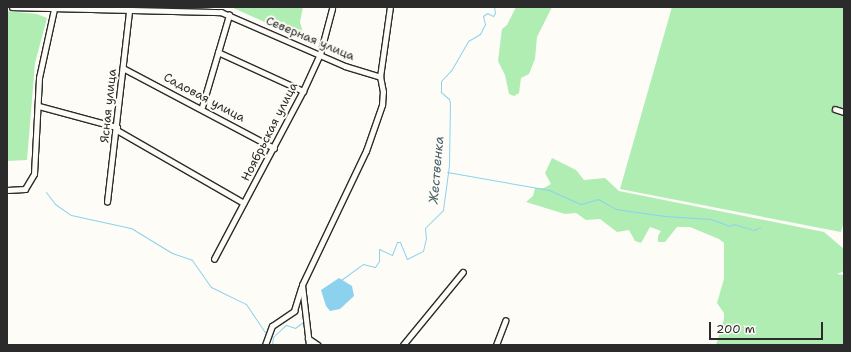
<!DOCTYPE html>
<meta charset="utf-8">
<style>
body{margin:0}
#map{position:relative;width:851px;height:352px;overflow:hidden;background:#fdfcf7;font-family:"Shantell Sans",sans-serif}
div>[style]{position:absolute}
.green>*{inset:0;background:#afedb3}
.water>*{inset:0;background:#8cd2ee}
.stream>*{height:1px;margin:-0.5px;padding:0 0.5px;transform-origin:0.5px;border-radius:0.5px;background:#8cd2ee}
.roads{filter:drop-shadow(1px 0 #2b2b2b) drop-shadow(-1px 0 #2b2b2b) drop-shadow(0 1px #2b2b2b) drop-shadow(0 -1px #2b2b2b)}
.street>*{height:4.5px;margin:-2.25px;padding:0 2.25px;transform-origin:2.25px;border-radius:2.25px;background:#fdfcf7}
span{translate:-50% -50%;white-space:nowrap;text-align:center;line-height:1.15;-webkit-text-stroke:4px #fdfcf7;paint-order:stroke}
.street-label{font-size:12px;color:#2b2b2b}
.water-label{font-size:13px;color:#485d66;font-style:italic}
.frame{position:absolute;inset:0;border:8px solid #2b2b2b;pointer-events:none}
.scale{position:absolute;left:709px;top:322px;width:114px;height:18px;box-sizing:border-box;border:2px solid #2b2b2b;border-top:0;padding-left:5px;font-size:12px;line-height:14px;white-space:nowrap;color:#2b2b2b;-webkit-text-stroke:3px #fdfcf7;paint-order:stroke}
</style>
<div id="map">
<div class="green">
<div style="clip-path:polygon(231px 7px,303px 7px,300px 22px,305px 40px)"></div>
<div style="clip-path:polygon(516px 7px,552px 7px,537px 37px,535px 59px,529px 74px,521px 78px,519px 93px,514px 96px,509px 94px,505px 75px,498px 61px,502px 29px,507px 25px)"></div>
<div style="clip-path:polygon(672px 7px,844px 7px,844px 221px,841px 232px,620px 189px)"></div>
<div style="clip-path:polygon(7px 11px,37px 14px,47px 18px,35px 63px,27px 160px,7px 161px)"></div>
<div style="clip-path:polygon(552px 158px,576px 170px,584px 180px,605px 178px,619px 191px,824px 232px,844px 249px,844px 271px,837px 274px,844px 275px,844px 345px,716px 345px,724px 319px,724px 313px,717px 303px,724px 279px,724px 243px,719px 239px,690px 227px,677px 227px,665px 242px,658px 242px,658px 236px,661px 231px,650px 227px,641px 243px,635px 241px,629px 230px,617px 232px,600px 219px,586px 220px,576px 213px,565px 214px,526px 202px,533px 196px,535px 188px,544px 188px,551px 184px,545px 173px)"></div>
</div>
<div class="water">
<div style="clip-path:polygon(339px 278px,352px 286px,354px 296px,340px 309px,330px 311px,326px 306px,321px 290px)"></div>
</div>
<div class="stream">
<div style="left:447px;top:172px;width:104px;rotate:10deg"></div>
<div style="left:549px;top:190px;width:35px;rotate:24deg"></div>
<div style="left:581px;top:204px;width:18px;rotate:-16deg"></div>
<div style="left:598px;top:199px;width:21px;rotate:29deg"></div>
<div style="left:616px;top:209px;width:49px;rotate:8.3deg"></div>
<div style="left:664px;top:216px;width:47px;rotate:3.7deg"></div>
<div style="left:711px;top:219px;width:19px;rotate:21deg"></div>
<div style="left:729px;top:226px;width:5px;rotate:-22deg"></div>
<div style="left:734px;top:224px;width:21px;rotate:17deg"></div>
<div style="left:754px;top:230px;width:7px;rotate:-27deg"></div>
<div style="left:46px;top:192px;width:15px;rotate:53deg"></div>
<div style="left:55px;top:204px;width:19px;rotate:35deg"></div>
<div style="left:71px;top:215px;width:61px;rotate:12.2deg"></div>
<div style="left:131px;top:228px;width:48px;rotate:31.4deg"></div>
<div style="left:172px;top:253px;width:21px;rotate:19deg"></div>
<div style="left:192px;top:260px;width:33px;rotate:55deg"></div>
<div style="left:211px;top:287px;width:39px;rotate:26deg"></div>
<div style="left:246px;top:304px;width:34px;rotate:56deg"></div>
<div style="left:341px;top:280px;width:27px;rotate:-36deg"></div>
<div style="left:363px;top:264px;width:12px;rotate:14deg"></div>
<div style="left:375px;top:267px;width:7px;rotate:-56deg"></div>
<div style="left:379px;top:261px;width:12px;rotate:-90deg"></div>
<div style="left:379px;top:249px;width:14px;rotate:25deg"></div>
<div style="left:392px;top:255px;width:14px;rotate:-69deg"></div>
<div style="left:397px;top:242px;width:3px"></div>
<div style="left:400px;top:242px;width:18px;rotate:68deg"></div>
<div style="left:407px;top:259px;width:18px;rotate:-27deg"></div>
<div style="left:423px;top:251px;width:13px;rotate:-77deg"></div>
<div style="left:426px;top:238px;width:10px;rotate:-96deg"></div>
<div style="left:425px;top:228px;width:25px;rotate:-45deg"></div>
<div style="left:443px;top:210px;width:45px;rotate:-82.4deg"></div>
<div style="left:449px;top:165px;width:62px;rotate:-89.1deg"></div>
<div style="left:450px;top:103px;width:4px;rotate:-104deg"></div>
<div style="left:449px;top:99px;width:11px;rotate:-139deg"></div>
<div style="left:441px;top:92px;width:11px;rotate:-90deg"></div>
<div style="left:441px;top:81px;width:16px;rotate:-47deg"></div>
<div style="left:452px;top:69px;width:32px;rotate:-60deg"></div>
<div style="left:468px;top:41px;width:14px;rotate:-30deg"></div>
<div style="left:480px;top:34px;width:11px;rotate:-63deg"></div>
<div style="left:485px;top:24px;width:8px;rotate:-104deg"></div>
<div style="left:483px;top:16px;width:5px;rotate:-37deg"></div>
<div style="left:487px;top:13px;width:7px;rotate:27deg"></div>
<div style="left:493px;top:16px;width:4px;rotate:-56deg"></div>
<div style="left:495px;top:13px;width:6px;rotate:-99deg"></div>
<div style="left:272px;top:345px;width:8px;rotate:-83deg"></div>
<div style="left:273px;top:337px;width:18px;rotate:-43deg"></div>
<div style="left:286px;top:325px;width:9px;rotate:18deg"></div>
<div style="left:295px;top:328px;width:10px;rotate:-37deg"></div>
</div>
<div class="roads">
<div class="street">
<div style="left:12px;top:7px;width:209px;rotate:1.4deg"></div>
<div style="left:221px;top:12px;width:135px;rotate:23.5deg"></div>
<div style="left:345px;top:66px;width:37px;rotate:17deg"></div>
<div style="left:218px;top:52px;width:94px;rotate:24.6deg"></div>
<div style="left:123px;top:68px;width:171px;rotate:27.9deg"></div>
<div style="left:39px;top:106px;width:81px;rotate:15.1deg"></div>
<div style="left:202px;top:107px;width:96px;rotate:-73.6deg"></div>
<div style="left:835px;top:109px;width:9px;rotate:18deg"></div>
<div style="left:117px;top:130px;width:146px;rotate:29.9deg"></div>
<div style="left:7px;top:190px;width:18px;rotate:-3deg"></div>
<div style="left:25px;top:189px;width:17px;rotate:-59deg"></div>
<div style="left:34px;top:174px;width:96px;rotate:-87deg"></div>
<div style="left:39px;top:78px;width:71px;rotate:-77.7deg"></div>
<div style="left:107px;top:202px;width:191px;rotate:-83.4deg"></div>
<div style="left:214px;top:259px;width:190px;rotate:-62.1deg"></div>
<div style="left:303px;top:91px;width:41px;rotate:-65.3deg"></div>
<div style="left:320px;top:54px;width:47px;rotate:-75.1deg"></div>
<div style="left:308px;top:338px;width:12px;rotate:35deg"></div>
<div style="left:265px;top:345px;width:20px;rotate:-70deg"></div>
<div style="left:272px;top:326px;width:27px;rotate:-34deg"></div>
<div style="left:294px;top:311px;width:24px;rotate:-73deg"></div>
<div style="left:309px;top:345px;width:60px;rotate:-96.7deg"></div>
<div style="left:302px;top:285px;width:148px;rotate:-64.5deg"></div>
<div style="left:366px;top:151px;width:49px;rotate:-70.8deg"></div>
<div style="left:382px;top:105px;width:13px;rotate:-86deg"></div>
<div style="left:383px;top:92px;width:15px;rotate:-101deg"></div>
<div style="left:380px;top:77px;width:71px;rotate:-81.9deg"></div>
<div style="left:403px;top:345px;width:94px;rotate:-50.6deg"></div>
<div style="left:496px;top:345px;width:26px;rotate:-69deg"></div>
</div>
</div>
<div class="street-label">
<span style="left:310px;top:39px;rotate:23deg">Северная улица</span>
<span style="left:204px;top:98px;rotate:28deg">Садовая улица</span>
<span style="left:109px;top:106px;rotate:-84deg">Ясная улица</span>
<span style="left:270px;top:132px;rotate:-63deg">Ноябрьская улица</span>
</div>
<div class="water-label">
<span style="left:437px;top:170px;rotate:-85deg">Жественка</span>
</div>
<div class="frame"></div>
<div class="scale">200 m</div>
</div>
